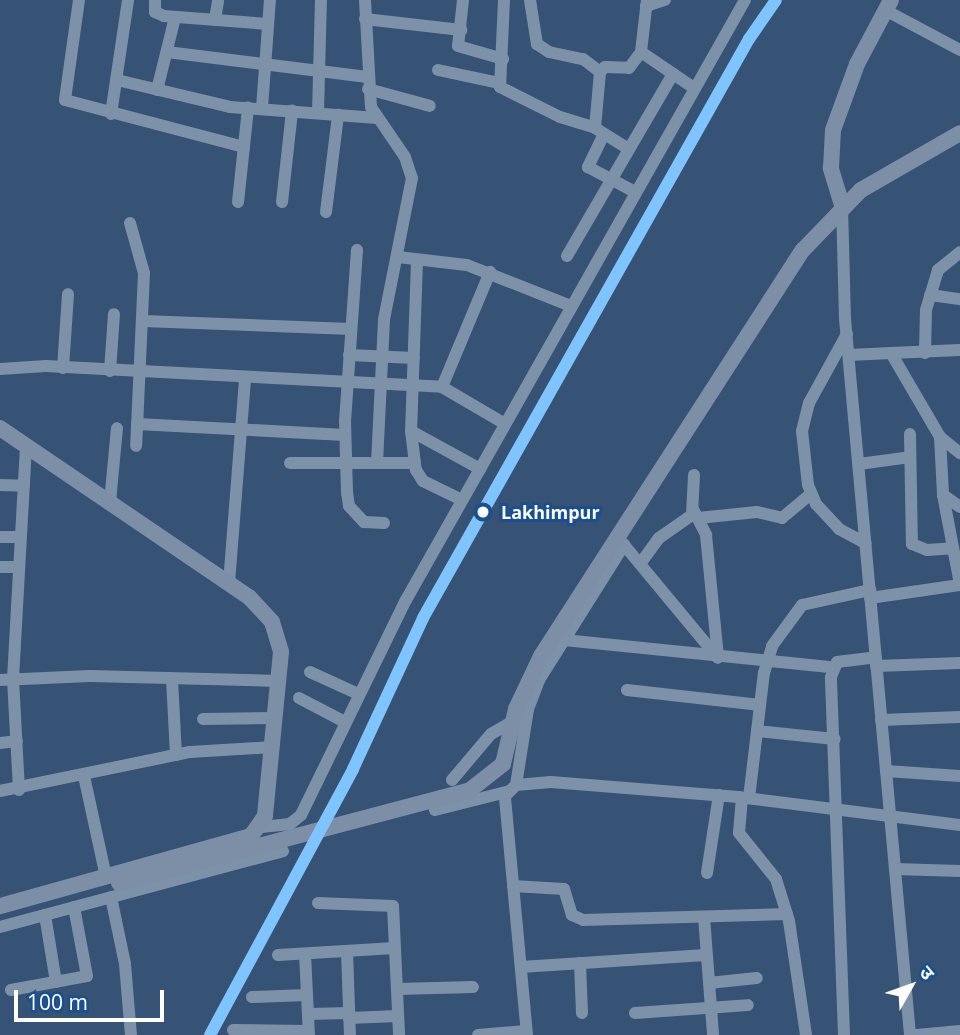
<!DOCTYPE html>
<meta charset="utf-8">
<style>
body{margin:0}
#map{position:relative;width:960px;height:1035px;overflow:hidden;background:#365274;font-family:"Open Sans","Noto Sans Devanagari",sans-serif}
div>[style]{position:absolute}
.minor>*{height:12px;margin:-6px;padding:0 6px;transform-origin:6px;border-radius:6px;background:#7d92a8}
.major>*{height:16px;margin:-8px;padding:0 8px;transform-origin:8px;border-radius:8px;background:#7d8ea7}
.major-bridge>*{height:16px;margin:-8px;padding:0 8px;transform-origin:8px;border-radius:8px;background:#7d8ea7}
.rail-1>*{height:12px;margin:-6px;padding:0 6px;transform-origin:6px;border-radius:6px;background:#80c4ff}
.dots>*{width:19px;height:19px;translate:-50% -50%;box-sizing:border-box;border:4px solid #1b4f8f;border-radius:50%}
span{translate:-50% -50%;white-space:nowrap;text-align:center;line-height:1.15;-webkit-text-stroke:6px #1b4f8f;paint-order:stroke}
.stop-label{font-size:18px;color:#fff;font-weight:700}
.left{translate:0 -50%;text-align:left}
.north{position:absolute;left:876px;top:951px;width:70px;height:70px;-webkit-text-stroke:5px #1b4f8f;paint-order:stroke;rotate:50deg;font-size:19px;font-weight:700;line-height:28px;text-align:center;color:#fff}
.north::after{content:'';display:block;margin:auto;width:24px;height:32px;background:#fff;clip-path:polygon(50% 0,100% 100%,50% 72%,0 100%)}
.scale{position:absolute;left:14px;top:990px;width:150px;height:32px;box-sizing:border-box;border:4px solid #fff;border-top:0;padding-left:9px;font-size:21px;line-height:24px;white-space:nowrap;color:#fff;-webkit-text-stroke:5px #1b4f8f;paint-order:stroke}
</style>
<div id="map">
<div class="minor">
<div style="left:79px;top:0;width:101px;rotate:98deg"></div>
<div style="left:65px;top:100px;width:185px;rotate:14.7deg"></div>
<div style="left:155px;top:0;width:12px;rotate:90deg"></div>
<div style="left:155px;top:12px;width:10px;rotate:24deg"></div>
<div style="left:164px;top:16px;width:104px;rotate:4.4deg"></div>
<div style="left:365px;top:0;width:107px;rotate:86.8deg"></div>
<div style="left:371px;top:107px;width:60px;rotate:55.8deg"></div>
<div style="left:405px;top:157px;width:22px;rotate:72deg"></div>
<div style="left:412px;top:178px;width:145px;rotate:101.2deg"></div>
<div style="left:384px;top:320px;width:143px;rotate:92.8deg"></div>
<div style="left:463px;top:0;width:46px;rotate:96.2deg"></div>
<div style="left:458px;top:46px;width:47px;rotate:16.1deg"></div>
<div style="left:504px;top:0;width:87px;rotate:92.6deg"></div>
<div style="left:500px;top:87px;width:67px;rotate:26.6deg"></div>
<div style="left:560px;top:117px;width:37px;rotate:17deg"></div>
<div style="left:595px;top:128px;width:38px;rotate:32deg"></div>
<div style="left:530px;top:0;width:45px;rotate:81deg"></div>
<div style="left:537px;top:44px;width:14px;rotate:34deg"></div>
<div style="left:549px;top:52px;width:35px;rotate:12deg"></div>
<div style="left:583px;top:59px;width:21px;rotate:37deg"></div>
<div style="left:647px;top:0;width:52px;rotate:96.6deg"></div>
<div style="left:641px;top:52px;width:64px;rotate:34.2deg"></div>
<div style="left:646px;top:6px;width:20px;rotate:-18deg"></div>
<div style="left:885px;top:10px;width:85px;rotate:28.1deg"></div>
<div style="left:365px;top:19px;width:97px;rotate:6.5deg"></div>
<div style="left:215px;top:20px;width:20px;rotate:-81deg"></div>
<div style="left:167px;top:52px;width:202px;rotate:7.1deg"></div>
<div style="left:438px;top:70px;width:62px;rotate:12deg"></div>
<div style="left:117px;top:80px;width:116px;rotate:13.4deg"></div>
<div style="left:230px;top:107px;width:147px;rotate:4.3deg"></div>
<div style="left:368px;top:89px;width:64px;rotate:15.3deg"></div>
<div style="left:157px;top:90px;width:75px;rotate:-76.1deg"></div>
<div style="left:262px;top:108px;width:108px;rotate:-85.8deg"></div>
<div style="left:318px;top:113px;width:113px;rotate:-88.5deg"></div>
<div style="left:111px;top:114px;width:115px;rotate:-81.5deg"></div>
<div style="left:595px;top:128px;width:56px;rotate:-84.9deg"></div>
<div style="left:600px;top:72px;width:7px;rotate:-45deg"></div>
<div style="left:605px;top:67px;width:24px;rotate:2deg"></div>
<div style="left:629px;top:68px;width:20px;rotate:-53deg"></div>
<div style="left:604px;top:134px;width:37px;rotate:116deg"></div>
<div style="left:588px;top:167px;width:53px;rotate:28deg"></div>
<div style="left:238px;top:202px;width:95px;rotate:-83.9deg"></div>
<div style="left:282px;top:202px;width:92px;rotate:-83.7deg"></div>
<div style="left:842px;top:205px;width:114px;rotate:88.5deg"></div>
<div style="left:845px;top:319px;width:719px;rotate:84.81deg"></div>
<div style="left:326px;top:212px;width:98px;rotate:-82.9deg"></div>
<div style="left:130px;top:223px;width:52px;rotate:74.4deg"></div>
<div style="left:144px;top:273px;width:173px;rotate:92.6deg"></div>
<div style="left:357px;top:250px;width:171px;rotate:94deg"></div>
<div style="left:345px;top:421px;width:71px;rotate:88.4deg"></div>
<div style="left:347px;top:492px;width:14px;rotate:82deg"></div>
<div style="left:349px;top:506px;width:22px;rotate:47deg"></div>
<div style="left:364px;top:522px;width:20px;rotate:3deg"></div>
<div style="left:567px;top:256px;width:211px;rotate:-59.8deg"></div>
<div style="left:398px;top:257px;width:69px;rotate:6.6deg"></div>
<div style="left:467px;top:265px;width:112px;rotate:21.5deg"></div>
<div style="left:417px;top:261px;width:170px;rotate:92deg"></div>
<div style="left:411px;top:431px;width:39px;rotate:83deg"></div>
<div style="left:416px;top:470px;width:13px;rotate:58deg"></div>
<div style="left:423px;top:481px;width:43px;rotate:26deg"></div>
<div style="left:930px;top:295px;width:30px;rotate:8deg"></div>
<div style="left:143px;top:321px;width:208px;rotate:2.2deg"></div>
<div style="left:847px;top:334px;width:79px;rotate:118.8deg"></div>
<div style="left:809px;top:403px;width:29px;rotate:104deg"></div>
<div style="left:802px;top:431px;width:54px;rotate:83.7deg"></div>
<div style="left:808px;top:485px;width:21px;rotate:67deg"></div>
<div style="left:816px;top:504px;width:34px;rotate:47deg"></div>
<div style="left:839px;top:529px;width:30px;rotate:28deg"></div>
<div style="left:891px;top:353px;width:69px;rotate:-2.5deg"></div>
<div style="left:925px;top:353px;width:43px;rotate:-88.7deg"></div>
<div style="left:926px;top:310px;width:42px;rotate:-73.3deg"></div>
<div style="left:938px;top:270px;width:28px;rotate:-39deg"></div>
<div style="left:349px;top:355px;width:65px;rotate:2.6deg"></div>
<div style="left:849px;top:355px;width:42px;rotate:-2.7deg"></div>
<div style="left:891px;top:353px;width:97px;rotate:59.7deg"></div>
<div style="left:940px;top:437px;width:26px;rotate:39deg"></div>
<div style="left:63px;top:368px;width:74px;rotate:-86.1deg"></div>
<div style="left:0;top:369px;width:46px;rotate:-3.7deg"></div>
<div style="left:46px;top:366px;width:397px;rotate:3deg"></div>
<div style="left:442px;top:387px;width:125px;rotate:-67.3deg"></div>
<div style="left:110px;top:371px;width:57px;rotate:-86deg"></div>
<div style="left:442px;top:387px;width:73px;rotate:30.4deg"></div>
<div style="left:137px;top:424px;width:208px;rotate:3deg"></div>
<div style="left:411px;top:431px;width:79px;rotate:28.8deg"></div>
<div style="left:910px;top:434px;width:110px;rotate:89deg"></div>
<div style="left:912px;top:544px;width:16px;rotate:22deg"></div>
<div style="left:927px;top:550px;width:26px;rotate:-4deg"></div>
<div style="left:940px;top:437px;width:58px;rotate:87deg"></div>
<div style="left:943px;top:495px;width:91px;rotate:79.2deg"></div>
<div style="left:290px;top:463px;width:125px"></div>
<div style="left:859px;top:464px;width:51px;rotate:-7.8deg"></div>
<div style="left:0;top:485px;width:24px;rotate:2deg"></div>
<div style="left:943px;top:495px;width:21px;rotate:35deg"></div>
<div style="left:110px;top:502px;width:74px;rotate:-84.6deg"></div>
<div style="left:694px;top:511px;width:27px;rotate:63deg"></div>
<div style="left:706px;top:535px;width:123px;rotate:84.4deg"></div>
<div style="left:698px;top:518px;width:59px;rotate:-5.8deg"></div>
<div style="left:757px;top:512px;width:26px;rotate:13deg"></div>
<div style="left:782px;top:518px;width:38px;rotate:-40deg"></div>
<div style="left:0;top:537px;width:19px"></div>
<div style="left:620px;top:540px;width:153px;rotate:50.3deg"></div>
<div style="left:640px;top:564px;width:32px;rotate:-54deg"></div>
<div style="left:659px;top:538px;width:40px;rotate:-34.9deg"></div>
<div style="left:692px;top:515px;width:40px;rotate:-87.1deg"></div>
<div style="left:0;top:567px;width:18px"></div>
<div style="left:229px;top:583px;width:205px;rotate:-85.5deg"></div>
<div style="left:870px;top:598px;width:91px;rotate:-8.2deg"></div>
<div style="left:564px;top:640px;width:269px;rotate:5.8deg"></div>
<div style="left:876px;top:666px;width:84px;rotate:-2deg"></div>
<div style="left:310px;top:672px;width:51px;rotate:24.5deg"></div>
<div style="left:172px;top:679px;width:76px;rotate:87deg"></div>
<div style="left:0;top:680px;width:90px;rotate:-2.5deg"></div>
<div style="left:90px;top:676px;width:188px;rotate:1.5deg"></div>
<div style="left:627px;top:690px;width:134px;rotate:6.4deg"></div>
<div style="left:299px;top:698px;width:50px;rotate:27.6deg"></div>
<div style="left:203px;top:719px;width:72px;rotate:-0.8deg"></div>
<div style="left:881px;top:720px;width:79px;rotate:-2.2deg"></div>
<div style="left:757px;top:731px;width:78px;rotate:5.9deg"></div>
<div style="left:0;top:743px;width:17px;rotate:-7deg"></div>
<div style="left:886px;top:771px;width:74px;rotate:3.9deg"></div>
<div style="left:84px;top:776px;width:103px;rotate:77.7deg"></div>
<div style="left:452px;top:780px;width:60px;rotate:-49.7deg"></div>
<div style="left:491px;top:734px;width:34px;rotate:-30deg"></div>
<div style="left:516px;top:785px;width:77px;rotate:-81deg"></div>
<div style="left:528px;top:709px;width:31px;rotate:-69deg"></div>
<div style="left:539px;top:680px;width:160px;rotate:-57.8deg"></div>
<div style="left:19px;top:790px;width:111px;rotate:-93.1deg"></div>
<div style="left:13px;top:679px;width:234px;rotate:-86.8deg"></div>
<div style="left:0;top:791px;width:194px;rotate:-11.6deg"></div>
<div style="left:190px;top:752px;width:83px;rotate:-3.4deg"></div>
<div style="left:742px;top:798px;width:35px;rotate:95deg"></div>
<div style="left:739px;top:833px;width:59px;rotate:51.2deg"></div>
<div style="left:776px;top:879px;width:44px;rotate:72.8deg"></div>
<div style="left:789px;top:921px;width:115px;rotate:81.5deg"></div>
<div style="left:749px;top:798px;width:126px;rotate:-83.2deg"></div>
<div style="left:764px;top:673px;width:28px;rotate:-73deg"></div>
<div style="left:772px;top:646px;width:51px;rotate:-53.8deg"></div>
<div style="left:802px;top:605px;width:70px;rotate:-12.4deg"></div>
<div style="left:435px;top:810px;width:77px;rotate:-14.2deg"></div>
<div style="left:262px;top:827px;width:28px;rotate:-6deg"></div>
<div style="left:290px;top:824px;width:14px;rotate:-39deg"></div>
<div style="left:301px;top:815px;width:239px;rotate:-64deg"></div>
<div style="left:406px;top:600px;width:689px;rotate:-60.53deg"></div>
<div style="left:895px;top:869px;width:65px;rotate:1.8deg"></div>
<div style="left:707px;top:873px;width:79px;rotate:-81.3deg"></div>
<div style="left:513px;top:886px;width:51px;rotate:3.4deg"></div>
<div style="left:564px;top:889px;width:27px;rotate:73deg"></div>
<div style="left:572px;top:915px;width:12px;rotate:24deg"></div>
<div style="left:583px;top:920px;width:204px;rotate:-1.7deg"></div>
<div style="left:111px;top:897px;width:68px;rotate:78.2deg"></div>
<div style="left:125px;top:964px;width:71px;rotate:85.2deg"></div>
<div style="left:318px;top:903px;width:75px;rotate:2.3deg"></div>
<div style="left:393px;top:906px;width:129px;rotate:87.3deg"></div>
<div style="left:45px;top:915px;width:68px;rotate:80.7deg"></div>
<div style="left:704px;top:917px;width:118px;rotate:85.6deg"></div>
<div style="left:0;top:927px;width:293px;rotate:-15deg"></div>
<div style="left:347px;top:951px;width:84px;rotate:88deg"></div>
<div style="left:305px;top:954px;width:81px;rotate:87.2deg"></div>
<div style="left:278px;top:955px;width:117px;rotate:-3.4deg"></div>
<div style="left:580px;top:963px;width:50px;rotate:87.7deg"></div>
<div style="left:521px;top:967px;width:185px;rotate:-3.7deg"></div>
<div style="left:709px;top:983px;width:48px;rotate:-5.9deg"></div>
<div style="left:397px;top:989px;width:76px;rotate:-1.5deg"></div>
<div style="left:11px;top:990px;width:77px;rotate:-10.4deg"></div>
<div style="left:87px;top:976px;width:70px;rotate:-100.7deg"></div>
<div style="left:252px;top:997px;width:55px;rotate:-2.1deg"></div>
<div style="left:635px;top:1013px;width:113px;rotate:-4deg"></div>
<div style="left:308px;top:1014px;width:41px;rotate:-1.4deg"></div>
<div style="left:349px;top:1018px;width:49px;rotate:-2.3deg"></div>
<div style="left:233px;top:1030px;width:75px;rotate:0.8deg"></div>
<div style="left:478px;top:1035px;width:48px;rotate:-4.8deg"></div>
<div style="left:527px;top:1035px;width:240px;rotate:-95.3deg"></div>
<div style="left:505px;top:796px;width:16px;rotate:-45deg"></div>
<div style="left:516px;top:785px;width:35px;rotate:-5deg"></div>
<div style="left:551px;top:782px;width:188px;rotate:4.6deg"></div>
<div style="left:738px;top:797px;width:224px;rotate:7.2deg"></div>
<div style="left:844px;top:1035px;width:358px;rotate:-92.1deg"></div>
<div style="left:831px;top:677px;width:16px;rotate:-68deg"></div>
<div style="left:837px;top:662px;width:39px;rotate:-7deg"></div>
<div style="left:917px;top:1035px;width:43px;rotate:-5.3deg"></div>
</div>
<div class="major">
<div style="left:842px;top:205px;width:39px;rotate:-107deg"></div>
<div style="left:831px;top:168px;width:38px;rotate:-87deg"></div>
<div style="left:833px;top:130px;width:70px;rotate:-70deg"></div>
<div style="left:857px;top:64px;width:72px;rotate:-62deg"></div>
<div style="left:0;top:428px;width:301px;rotate:34.2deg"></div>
<div style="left:249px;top:597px;width:34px;rotate:47deg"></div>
<div style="left:272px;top:622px;width:31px;rotate:73deg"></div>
<div style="left:281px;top:652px;width:165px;rotate:95.6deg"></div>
<div style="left:265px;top:816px;width:24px;rotate:125deg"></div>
<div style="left:251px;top:836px;width:261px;rotate:164.4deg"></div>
<div style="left:516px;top:709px;width:59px;rotate:-64.7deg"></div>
<div style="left:541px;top:656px;width:483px;rotate:-57.2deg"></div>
<div style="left:803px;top:250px;width:83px;rotate:-46deg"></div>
<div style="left:861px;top:190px;width:114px;rotate:-29.9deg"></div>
</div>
<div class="major-bridge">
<div style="left:119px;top:883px;width:363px;rotate:-14.8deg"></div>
<div style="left:470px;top:790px;width:42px;rotate:-38.2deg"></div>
<div style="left:503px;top:764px;width:57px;rotate:-76.7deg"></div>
</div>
<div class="rail-1">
<div style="left:210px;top:1035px;width:302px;rotate:-61.7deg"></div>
<div style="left:353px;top:769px;width:166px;rotate:-65.1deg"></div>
<div style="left:423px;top:618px;width:664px;rotate:-60.62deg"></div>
<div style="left:749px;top:39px;width:47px;rotate:-55.3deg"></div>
</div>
<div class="dots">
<div style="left:483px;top:512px;background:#fff"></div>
</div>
<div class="stop-label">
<span class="left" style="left:501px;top:512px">Lakhimpur</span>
</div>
<div class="north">उ</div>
<div class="scale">100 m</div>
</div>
